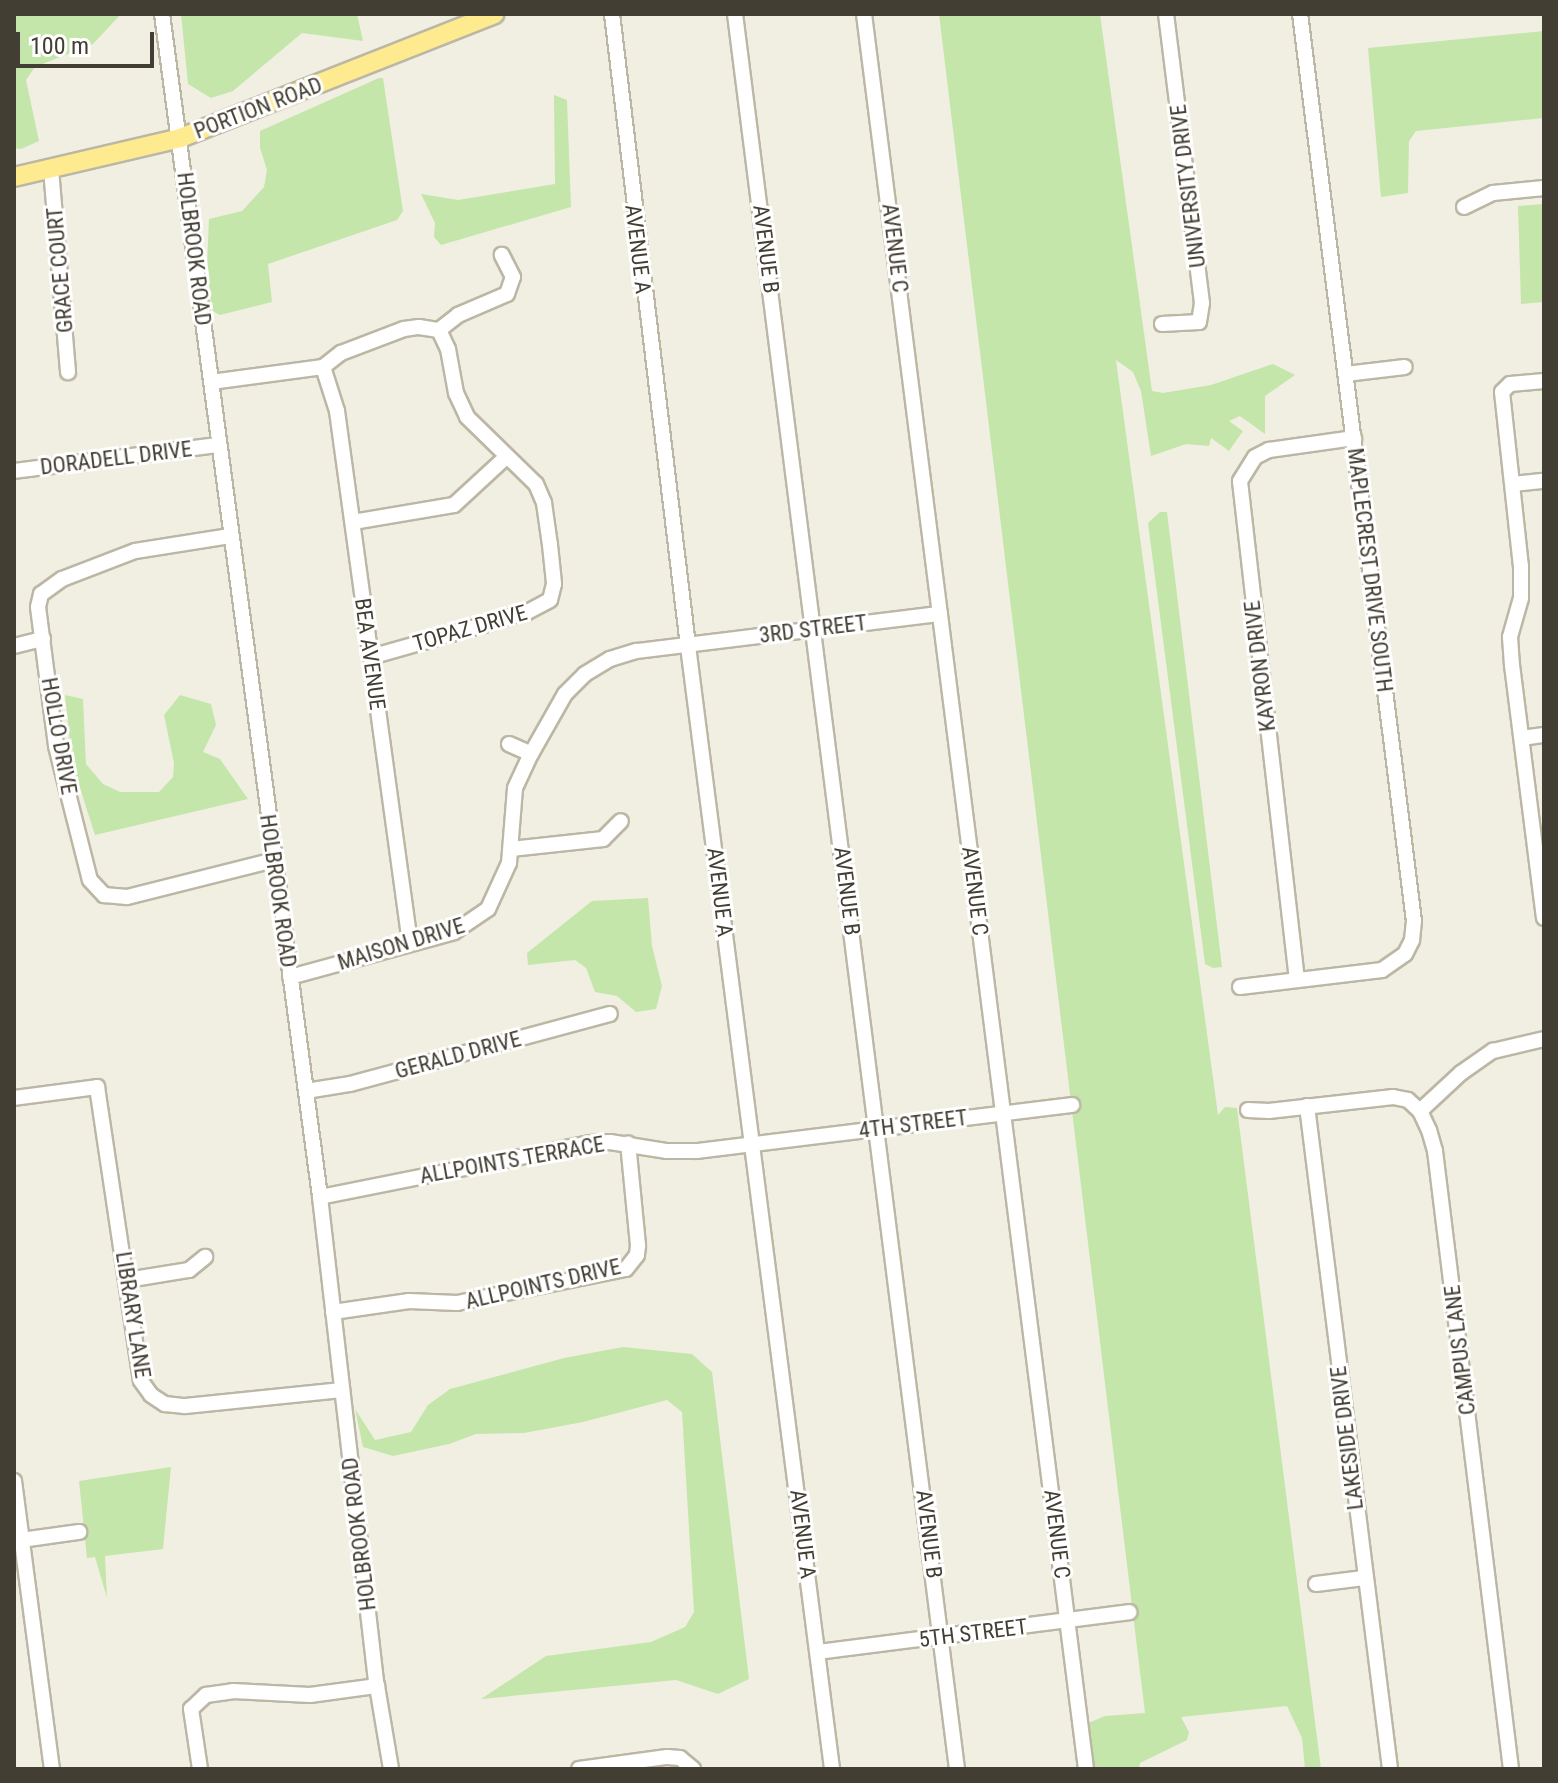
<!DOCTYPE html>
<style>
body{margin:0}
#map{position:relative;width:1558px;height:1783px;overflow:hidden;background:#f1efe2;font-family:"Roboto Condensed",sans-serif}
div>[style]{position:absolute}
.green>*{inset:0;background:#c4e6aa}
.roads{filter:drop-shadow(2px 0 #bcb7a5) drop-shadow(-2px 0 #bcb7a5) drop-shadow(0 2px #bcb7a5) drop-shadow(0 -2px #bcb7a5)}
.minor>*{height:14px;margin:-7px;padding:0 7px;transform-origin:7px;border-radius:7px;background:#fff}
.major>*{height:18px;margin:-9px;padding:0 9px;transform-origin:9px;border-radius:9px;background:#feeb8f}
span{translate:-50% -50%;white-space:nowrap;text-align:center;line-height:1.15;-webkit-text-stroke:6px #fff;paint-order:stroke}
.street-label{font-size:22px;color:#433e33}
.frame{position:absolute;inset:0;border:16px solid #433e33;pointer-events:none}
.scale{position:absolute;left:16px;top:32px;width:138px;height:36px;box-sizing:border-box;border:4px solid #433e33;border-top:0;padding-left:10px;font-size:24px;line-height:28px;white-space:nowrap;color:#433e33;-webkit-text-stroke:6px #fff;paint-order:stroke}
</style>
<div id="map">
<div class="green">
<div style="clip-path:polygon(14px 14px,121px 14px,93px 44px,35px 67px,26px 80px,39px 141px,21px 149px,14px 148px)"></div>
<div style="clip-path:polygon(181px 14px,357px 14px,363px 41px,302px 33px,233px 91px,211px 98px,188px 84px)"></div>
<div style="clip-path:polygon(939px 14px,1100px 14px,1152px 391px,1163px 393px,1211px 385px,1273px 364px,1295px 375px,1265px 396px,1265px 434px,1240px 416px,1229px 421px,1243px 431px,1229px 451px,1211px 438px,1209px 446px,1186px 444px,1151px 456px,1141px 391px,1133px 372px,1116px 360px,1218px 1115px,1225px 1107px,1237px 1108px,1321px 1769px,1305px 1769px,1302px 1738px,1287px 1706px,1181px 1717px,1189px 1732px,1187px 1740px,1140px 1763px,1139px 1769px,1092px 1769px,1086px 1724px,1105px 1716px,1145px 1713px)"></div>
<div style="clip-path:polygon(1544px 31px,1544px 118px,1416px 131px,1409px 141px,1408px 193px,1381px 197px,1368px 48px)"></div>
<div style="clip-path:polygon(379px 78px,383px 78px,403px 211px,397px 220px,268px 264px,272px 302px,220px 315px,212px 311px,207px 267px,209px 219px,242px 211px,264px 187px,267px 170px,260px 148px,260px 131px)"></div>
<div style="clip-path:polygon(554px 95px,567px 100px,571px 207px,441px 245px,434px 237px,435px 223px,421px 194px,458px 200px,555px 184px)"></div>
<div style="clip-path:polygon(1544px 204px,1544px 302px,1521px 304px,1518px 206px)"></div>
<div style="clip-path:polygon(1160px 512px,1167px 512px,1222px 967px,1213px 968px,1205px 964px,1148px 523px)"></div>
<div style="clip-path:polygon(65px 695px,83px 699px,86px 764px,103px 784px,120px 792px,159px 792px,173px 777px,174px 763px,164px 715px,180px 695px,211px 704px,216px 725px,203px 752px,220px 759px,248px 799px,95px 835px,72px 763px)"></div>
<div style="clip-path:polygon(648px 898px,652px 946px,662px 986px,656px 1009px,636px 1012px,617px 996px,595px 992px,586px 968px,575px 960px,528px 965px,527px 953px,592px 901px)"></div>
<div style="clip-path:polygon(623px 1347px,692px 1354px,712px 1372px,749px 1679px,718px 1694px,676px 1680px,481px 1699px,546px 1656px,651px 1642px,685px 1627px,694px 1612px,682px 1412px,667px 1400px,583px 1422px,524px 1433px,476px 1434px,449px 1444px,393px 1456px,363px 1447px,355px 1409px,375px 1440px,411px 1432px,428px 1405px,450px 1389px,564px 1358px)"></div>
<div style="clip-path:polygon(171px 1467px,163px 1549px,105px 1556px,107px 1598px,95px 1557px,87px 1558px,79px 1481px)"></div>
</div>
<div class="roads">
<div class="minor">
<div style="left:162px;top:14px;width:1194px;rotate:82.39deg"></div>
<div style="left:320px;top:1197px;width:492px;rotate:83.4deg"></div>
<div style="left:377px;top:1686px;width:84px;rotate:80.4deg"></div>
<div style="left:612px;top:14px;width:637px;rotate:83.14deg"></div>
<div style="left:688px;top:646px;width:1132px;rotate:82.69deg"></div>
<div style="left:735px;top:14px;width:1769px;rotate:82.79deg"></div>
<div style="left:864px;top:14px;width:1769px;rotate:82.79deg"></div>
<div style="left:51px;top:169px;width:204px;rotate:85.2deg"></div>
<div style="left:1464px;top:207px;width:32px;rotate:-26deg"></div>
<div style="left:1493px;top:193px;width:51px;rotate:-5.6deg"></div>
<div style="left:1162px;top:324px;width:37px;rotate:-3deg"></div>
<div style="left:1199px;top:322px;width:19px;rotate:-81deg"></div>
<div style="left:1202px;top:303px;width:291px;rotate:-97.1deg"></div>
<div style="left:439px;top:330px;width:24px;rotate:-38deg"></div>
<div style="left:458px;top:315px;width:53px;rotate:-23.2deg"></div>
<div style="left:507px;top:294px;width:18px;rotate:-71deg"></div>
<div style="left:513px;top:277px;width:25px;rotate:-117deg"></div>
<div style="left:323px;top:367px;width:46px;rotate:72.3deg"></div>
<div style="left:337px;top:411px;width:537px;rotate:82.19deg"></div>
<div style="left:1346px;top:374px;width:59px;rotate:-6.8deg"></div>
<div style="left:1544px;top:381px;width:34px;rotate:175deg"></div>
<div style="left:1510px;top:384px;width:11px;rotate:135deg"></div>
<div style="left:1502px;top:392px;width:175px;rotate:83.8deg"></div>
<div style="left:1521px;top:566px;width:32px;rotate:90deg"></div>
<div style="left:1521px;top:598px;width:41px;rotate:105.8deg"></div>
<div style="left:1510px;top:637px;width:28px;rotate:86deg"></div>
<div style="left:1512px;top:665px;width:255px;rotate:82.8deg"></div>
<div style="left:211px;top:382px;width:113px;rotate:-7.6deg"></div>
<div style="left:323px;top:367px;width:23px;rotate:-38deg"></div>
<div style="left:341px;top:353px;width:67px;rotate:-20.9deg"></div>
<div style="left:404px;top:329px;width:15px;rotate:-8deg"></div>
<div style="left:419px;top:327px;width:20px;rotate:9deg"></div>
<div style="left:439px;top:330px;width:21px;rotate:65deg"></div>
<div style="left:448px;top:349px;width:45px;rotate:79.7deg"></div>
<div style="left:456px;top:393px;width:26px;rotate:65deg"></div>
<div style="left:467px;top:417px;width:96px;rotate:44.2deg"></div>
<div style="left:536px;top:484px;width:21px;rotate:67deg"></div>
<div style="left:544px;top:503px;width:42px;rotate:81.9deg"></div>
<div style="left:550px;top:545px;width:39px;rotate:84deg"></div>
<div style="left:554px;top:584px;width:16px;rotate:104deg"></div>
<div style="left:550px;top:600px;width:27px;rotate:152deg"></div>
<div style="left:526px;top:613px;width:162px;rotate:164.2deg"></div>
<div style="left:14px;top:471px;width:206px;rotate:-7.3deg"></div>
<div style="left:1513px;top:484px;width:31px;rotate:-6deg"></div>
<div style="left:353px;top:522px;width:102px;rotate:-9.6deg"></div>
<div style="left:454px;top:505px;width:71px;rotate:-42.7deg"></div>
<div style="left:230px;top:536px;width:96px;rotate:171deg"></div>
<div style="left:135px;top:551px;width:78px;rotate:159deg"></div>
<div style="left:62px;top:579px;width:26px;rotate:144deg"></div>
<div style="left:41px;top:594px;width:13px;rotate:103deg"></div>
<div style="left:38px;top:607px;width:140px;rotate:82.6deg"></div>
<div style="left:56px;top:746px;width:138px;rotate:75.8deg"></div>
<div style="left:90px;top:880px;width:21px;rotate:47deg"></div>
<div style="left:104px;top:895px;width:23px;rotate:5deg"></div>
<div style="left:127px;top:897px;width:152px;rotate:-14.1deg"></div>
<div style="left:14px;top:646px;width:30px;rotate:-14deg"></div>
<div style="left:1522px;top:738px;width:22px;rotate:-8deg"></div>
<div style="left:509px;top:744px;width:24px;rotate:24deg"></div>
<div style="left:511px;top:849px;width:93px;rotate:-6.2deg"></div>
<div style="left:603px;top:839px;width:25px;rotate:-45deg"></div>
<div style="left:290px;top:977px;width:170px;rotate:-15.3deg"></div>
<div style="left:454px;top:932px;width:41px;rotate:-34.1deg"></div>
<div style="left:488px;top:909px;width:51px;rotate:-65.5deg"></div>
<div style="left:509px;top:863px;width:75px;rotate:-85.4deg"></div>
<div style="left:515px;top:788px;width:38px;rotate:-65deg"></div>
<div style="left:531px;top:754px;width:69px;rotate:-60.5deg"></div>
<div style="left:565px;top:694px;width:28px;rotate:-45deg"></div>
<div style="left:585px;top:674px;width:29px;rotate:-31deg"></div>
<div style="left:610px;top:659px;width:28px;rotate:-17deg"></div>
<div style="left:637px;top:651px;width:305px;rotate:-7deg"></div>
<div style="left:1297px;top:980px;width:502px;rotate:-96.52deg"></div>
<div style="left:1240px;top:481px;width:28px;rotate:-58deg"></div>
<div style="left:1255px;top:457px;width:16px;rotate:-27deg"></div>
<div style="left:1269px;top:450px;width:86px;rotate:-8deg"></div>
<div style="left:1240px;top:987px;width:143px;rotate:-6.8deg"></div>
<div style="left:1382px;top:970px;width:28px;rotate:-35deg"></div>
<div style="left:1405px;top:954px;width:16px;rotate:-63deg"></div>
<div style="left:1412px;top:940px;width:19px;rotate:-84deg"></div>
<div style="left:1414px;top:921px;width:914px;rotate:-97.16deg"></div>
<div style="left:306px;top:1091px;width:45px;rotate:-9deg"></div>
<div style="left:350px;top:1084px;width:269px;rotate:-15.1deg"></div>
<div style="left:14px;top:1098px;width:84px;rotate:-7.5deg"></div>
<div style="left:97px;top:1087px;width:297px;rotate:81.5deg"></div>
<div style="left:141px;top:1381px;width:17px;rotate:54deg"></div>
<div style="left:151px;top:1395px;width:17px;rotate:33deg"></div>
<div style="left:165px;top:1404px;width:20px;rotate:6deg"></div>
<div style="left:185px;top:1406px;width:158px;rotate:-5.8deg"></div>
<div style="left:1307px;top:1106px;width:668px;rotate:82.86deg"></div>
<div style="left:1248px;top:1110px;width:21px;rotate:3deg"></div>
<div style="left:1269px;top:1111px;width:125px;rotate:-6.4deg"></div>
<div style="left:1393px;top:1097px;width:15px;rotate:11deg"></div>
<div style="left:1408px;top:1100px;width:16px;rotate:43deg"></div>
<div style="left:1420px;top:1111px;width:21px;rotate:65deg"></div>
<div style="left:1429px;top:1130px;width:22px;rotate:74deg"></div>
<div style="left:1435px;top:1151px;width:623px;rotate:82.99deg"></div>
<div style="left:1420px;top:1111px;width:56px;rotate:-42.8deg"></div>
<div style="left:1461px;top:1073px;width:39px;rotate:-35deg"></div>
<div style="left:1493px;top:1051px;width:52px;rotate:-13.2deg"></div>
<div style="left:320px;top:1197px;width:275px;rotate:-11.3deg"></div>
<div style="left:590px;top:1143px;width:20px;rotate:-3deg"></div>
<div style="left:610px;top:1142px;width:58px;rotate:9deg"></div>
<div style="left:667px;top:1151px;width:30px"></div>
<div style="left:697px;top:1151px;width:378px;rotate:-7deg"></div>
<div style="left:127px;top:1280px;width:63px;rotate:-9.2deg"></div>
<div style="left:189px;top:1270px;width:21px;rotate:-39deg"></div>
<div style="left:333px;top:1312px;width:77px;rotate:-8.2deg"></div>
<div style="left:409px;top:1301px;width:48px;rotate:2.4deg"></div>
<div style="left:457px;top:1303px;width:172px;rotate:-11.4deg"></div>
<div style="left:626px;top:1269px;width:18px;rotate:-52deg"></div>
<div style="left:637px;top:1255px;width:10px;rotate:-84deg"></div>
<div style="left:638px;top:1245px;width:102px;rotate:-95.6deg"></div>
<div style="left:14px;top:1481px;width:290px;rotate:82.5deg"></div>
<div style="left:14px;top:1541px;width:66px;rotate:-7.9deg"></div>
<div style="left:1316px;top:1584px;width:48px;rotate:-7.1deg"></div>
<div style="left:818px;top:1652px;width:314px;rotate:-7.3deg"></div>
<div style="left:200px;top:1769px;width:61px;rotate:-98.5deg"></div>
<div style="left:191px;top:1709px;width:21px;rotate:-43deg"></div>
<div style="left:206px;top:1695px;width:27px;rotate:-8deg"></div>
<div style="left:233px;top:1691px;width:77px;rotate:3deg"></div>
<div style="left:310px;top:1695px;width:68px;rotate:-7.7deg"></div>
<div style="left:579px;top:1769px;width:89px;rotate:-7.8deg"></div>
<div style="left:667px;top:1757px;width:13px;rotate:4deg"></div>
<div style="left:680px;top:1758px;width:17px;rotate:40deg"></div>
</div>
<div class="major">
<div style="left:14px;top:177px;width:171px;rotate:-13.2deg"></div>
<div style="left:180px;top:138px;width:338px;rotate:-21.5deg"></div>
</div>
</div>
<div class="street-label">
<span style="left:258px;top:108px;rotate:-21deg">PORTION ROAD</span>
<span style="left:1188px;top:186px;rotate:-97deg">UNIVERSITY DRIVE</span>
<span style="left:895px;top:248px;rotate:83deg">AVENUE C</span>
<span style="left:194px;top:249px;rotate:83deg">HOLBROOK ROAD</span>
<span style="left:638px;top:249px;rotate:83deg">AVENUE A</span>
<span style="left:766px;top:249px;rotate:83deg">AVENUE B</span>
<span style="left:60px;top:270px;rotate:-95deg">GRACE COURT</span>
<span style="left:116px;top:458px;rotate:-7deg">DORADELL DRIVE</span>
<span style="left:1370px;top:570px;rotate:83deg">MAPLECREST DRIVE SOUTH</span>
<span style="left:470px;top:628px;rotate:-16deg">TOPAZ DRIVE</span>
<span style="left:813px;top:629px;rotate:-7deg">3RD STREET</span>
<span style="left:370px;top:654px;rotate:82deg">BEA AVENUE</span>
<span style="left:1260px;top:666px;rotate:-97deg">KAYRON DRIVE</span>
<span style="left:59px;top:736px;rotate:80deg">HOLLO DRIVE</span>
<span style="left:278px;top:891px;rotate:82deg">HOLBROOK ROAD</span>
<span style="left:847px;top:891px;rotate:83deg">AVENUE B</span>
<span style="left:975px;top:891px;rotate:83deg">AVENUE C</span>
<span style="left:720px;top:892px;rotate:83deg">AVENUE A</span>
<span style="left:401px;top:944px;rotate:-17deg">MAISON DRIVE</span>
<span style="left:458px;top:1055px;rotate:-15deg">GERALD DRIVE</span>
<span style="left:913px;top:1124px;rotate:-7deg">4TH STREET</span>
<span style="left:512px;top:1160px;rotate:-10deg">ALLPOINTS TERRACE</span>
<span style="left:543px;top:1284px;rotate:-13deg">ALLPOINTS DRIVE</span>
<span style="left:133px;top:1315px;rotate:81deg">LIBRARY LANE</span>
<span style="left:1460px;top:1350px;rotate:-97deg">CAMPUS LANE</span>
<span style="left:1347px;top:1438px;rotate:-97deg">LAKESIDE DRIVE</span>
<span style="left:359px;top:1534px;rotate:-97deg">HOLBROOK ROAD</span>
<span style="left:803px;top:1534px;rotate:83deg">AVENUE A</span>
<span style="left:929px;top:1534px;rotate:83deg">AVENUE B</span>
<span style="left:1057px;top:1534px;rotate:83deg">AVENUE C</span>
<span style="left:973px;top:1633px;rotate:-7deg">5TH STREET</span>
</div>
<div class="frame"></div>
<div class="scale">100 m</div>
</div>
